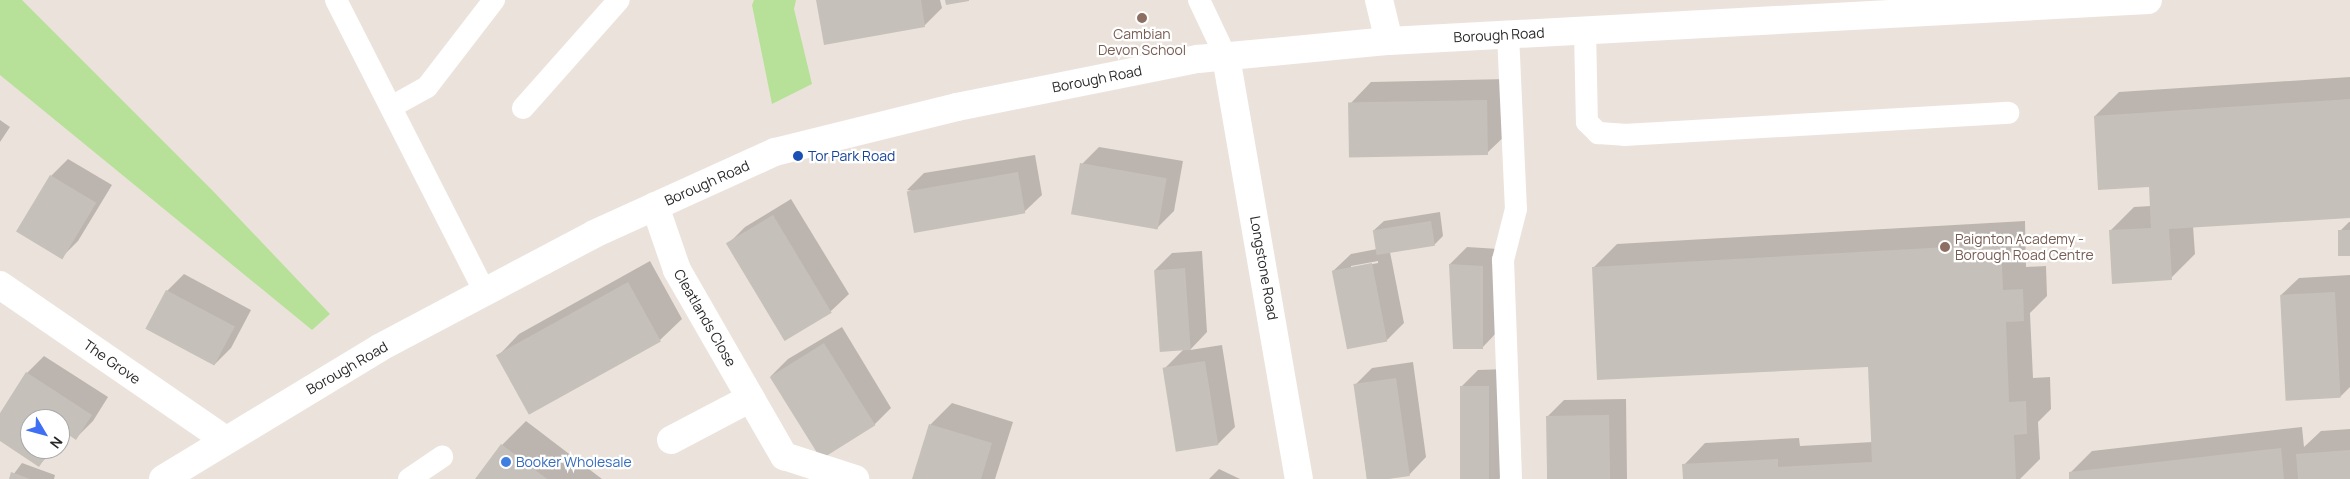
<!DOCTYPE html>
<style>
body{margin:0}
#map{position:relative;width:2350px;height:479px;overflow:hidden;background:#ebe3db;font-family:Manrope,sans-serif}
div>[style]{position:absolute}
.green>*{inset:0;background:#b7e198}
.shadow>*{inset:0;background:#0003}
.building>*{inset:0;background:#c6c0bb;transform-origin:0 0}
.lane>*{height:22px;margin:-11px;padding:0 11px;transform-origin:11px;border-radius:11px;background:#fff}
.street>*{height:28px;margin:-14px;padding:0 14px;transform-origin:14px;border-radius:14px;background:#fff}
.secondary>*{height:28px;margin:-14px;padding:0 14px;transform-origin:14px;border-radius:14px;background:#fff}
.dots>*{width:14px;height:14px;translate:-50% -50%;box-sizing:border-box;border:2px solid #fff;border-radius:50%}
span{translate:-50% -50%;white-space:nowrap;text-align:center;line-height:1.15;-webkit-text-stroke:4.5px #fff;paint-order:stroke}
.education-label{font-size:14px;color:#785e54}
.left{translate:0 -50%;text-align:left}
.street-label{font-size:14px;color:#292929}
.transit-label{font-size:14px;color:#164399}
.shop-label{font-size:14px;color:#366cbe}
.north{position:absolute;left:20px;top:409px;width:50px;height:50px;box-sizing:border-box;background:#fff;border:1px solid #a9a9a9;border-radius:50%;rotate:127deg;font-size:14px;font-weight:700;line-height:20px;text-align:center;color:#292929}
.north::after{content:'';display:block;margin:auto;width:18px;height:22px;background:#3e6ff5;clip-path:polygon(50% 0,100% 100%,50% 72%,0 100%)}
</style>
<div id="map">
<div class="green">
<div style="clip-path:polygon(0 0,22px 0,213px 191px,330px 314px,312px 330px,0 75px)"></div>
<div style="clip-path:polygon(754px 0,796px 0,794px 9px,812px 84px,772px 104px,752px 5px)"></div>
</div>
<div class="shadow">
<div style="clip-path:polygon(818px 0,940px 0,942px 8px,925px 25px)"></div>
<div style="clip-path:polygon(2350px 77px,2350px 216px,2193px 226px,2195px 254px,2171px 278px,2110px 231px,2134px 207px,2151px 206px,2150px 185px,2095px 116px,2119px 92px)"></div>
<div style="clip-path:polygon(1508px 79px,1509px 132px,1487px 153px,1350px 104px,1371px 82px)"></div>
<div style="clip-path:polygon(0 120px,10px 127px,0 142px)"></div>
<div style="clip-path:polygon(1099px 147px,1183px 161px,1174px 211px,1157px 228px,1082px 164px)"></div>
<div style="clip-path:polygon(1035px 155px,1042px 195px,1024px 212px,907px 190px,924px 173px)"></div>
<div style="clip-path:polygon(68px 159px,112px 185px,78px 241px,61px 258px,51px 176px)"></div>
<div style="clip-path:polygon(791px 199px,849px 294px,831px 311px,785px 339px,728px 244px,745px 227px)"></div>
<div style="clip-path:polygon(evenodd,1440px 212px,1443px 236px,1434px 245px,1390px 252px,1404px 323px,1386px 341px,1333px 271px,1351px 254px,1377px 249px,1374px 230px,1384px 221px,1440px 212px,1378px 261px,1378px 263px,1351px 268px,1351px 266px,1378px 261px)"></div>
<div style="clip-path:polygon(2025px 221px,2026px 267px,2046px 266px,2047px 296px,2030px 313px,2033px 378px,2050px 377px,2051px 409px,2038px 422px,2040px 459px,2020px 479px,1874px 479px,1873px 455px,1872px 479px,1684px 479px,1684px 465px,1705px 443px,1799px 438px,1800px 446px,1873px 442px,1869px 366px,1593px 268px,1617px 244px)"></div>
<div style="clip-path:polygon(2349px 222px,2350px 222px,2350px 255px,2339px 232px)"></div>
<div style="clip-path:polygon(1467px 247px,1499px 249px,1499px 330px,1482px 348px,1450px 264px)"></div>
<div style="clip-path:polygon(1202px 251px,1207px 332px,1190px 350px,1222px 345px,1235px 427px,1218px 444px,1165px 368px,1183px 350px,1155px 270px,1172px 253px)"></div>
<div style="clip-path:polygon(650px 261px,682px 319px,660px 340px,498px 356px,519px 334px)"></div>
<div style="clip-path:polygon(184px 274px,251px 310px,231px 348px,214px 365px,167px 291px)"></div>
<div style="clip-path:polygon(2350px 275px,2350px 387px,2340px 397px,2281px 295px,2299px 278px)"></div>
<div style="clip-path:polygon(842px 327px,891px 408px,874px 425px,771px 376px,788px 359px)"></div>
<div style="clip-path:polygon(44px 356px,108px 397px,93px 421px,76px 438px,67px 432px,60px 442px,60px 419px,30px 419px,30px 449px,55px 449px,39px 465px,0 440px,0 415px,27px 373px)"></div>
<div style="clip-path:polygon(1413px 362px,1426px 457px,1409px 475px,1367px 479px,1355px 385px,1372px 368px)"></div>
<div style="clip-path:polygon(1506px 369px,1506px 472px,1499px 479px,1462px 479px,1461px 387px,1478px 370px)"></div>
<div style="clip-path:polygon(1626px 399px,1627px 479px,1547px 479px,1547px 417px,1564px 400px)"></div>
<div style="clip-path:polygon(952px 403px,1013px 422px,995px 479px,914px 479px,931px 424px)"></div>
<div style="clip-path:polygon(526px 421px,602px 479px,477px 479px,502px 445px)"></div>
<div style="clip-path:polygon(2302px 427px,2304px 447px,2321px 431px,2350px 429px,2350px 479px,2071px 479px,2070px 473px,2092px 451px)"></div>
<div style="clip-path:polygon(22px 463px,55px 475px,54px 479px,10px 479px)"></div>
<div style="clip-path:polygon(1219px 469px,1240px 479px,1209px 479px)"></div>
</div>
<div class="building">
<div style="clip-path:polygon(816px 0,921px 0,925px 27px,824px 45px)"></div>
<div style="clip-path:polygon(945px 0,969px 0,969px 1px,946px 5px)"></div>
<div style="clip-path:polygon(2350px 99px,2350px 218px,2169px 229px,2172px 280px,2112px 284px,2109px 230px,2151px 228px,2149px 187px,2098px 190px,2094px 116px)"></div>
<div style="left:1487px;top:100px;width:55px;height:139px;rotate:89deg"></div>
<div style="left:1080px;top:163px;width:88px;height:52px;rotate:10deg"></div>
<div style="left:1018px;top:172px;width:42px;height:113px;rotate:80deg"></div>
<div style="left:50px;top:175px;width:54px;height:66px;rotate:31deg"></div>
<div style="left:773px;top:215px;width:114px;height:55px;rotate:59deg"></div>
<div style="left:1431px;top:221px;width:25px;height:59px;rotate:81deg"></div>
<div style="left:2350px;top:230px;width:26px;height:12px;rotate:90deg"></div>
<div style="clip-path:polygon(2001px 244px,2003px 290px,2023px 289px,2024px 321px,2006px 322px,2009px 402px,2026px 401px,2027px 434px,2014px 435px,2016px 479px,1683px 479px,1682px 464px,1778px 459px,1778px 467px,1872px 462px,1868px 367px,1597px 380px,1592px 267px)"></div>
<div style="left:1372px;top:263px;width:80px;height:41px;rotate:79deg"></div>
<div style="clip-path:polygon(1449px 264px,1483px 266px,1483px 349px,1453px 349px)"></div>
<div style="left:1185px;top:268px;width:82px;height:31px;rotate:86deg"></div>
<div style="left:628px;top:282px;width:68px;height:151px;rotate:61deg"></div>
<div style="left:166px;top:290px;width:78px;height:44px;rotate:28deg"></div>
<div style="left:2335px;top:292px;width:106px;height:55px;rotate:87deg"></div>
<div style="left:824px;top:343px;width:97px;height:64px;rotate:58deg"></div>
<div style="left:1205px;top:361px;width:85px;height:43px;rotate:81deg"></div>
<div style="clip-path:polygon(26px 372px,92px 415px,76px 440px,63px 431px,60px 435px,60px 419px,30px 419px,30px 449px,51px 449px,39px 467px,0 441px,0 413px)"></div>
<div style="left:1396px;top:378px;width:99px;height:43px;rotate:82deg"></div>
<div style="left:1460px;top:386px;width:29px;height:93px"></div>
<div style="left:1609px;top:415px;width:64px;height:63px;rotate:89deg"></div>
<div style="clip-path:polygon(929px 424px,992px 443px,981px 479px,912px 479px)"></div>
<div style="clip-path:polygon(501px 444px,547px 479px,475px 479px)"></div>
<div style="clip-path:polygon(2281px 448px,2284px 479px,2069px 479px,2069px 472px)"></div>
<div style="clip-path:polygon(2350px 450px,2350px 479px,2298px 479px,2296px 454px)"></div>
<div style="clip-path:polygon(11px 472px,30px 479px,9px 479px)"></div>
</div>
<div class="lane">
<div style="left:336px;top:0;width:328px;rotate:63deg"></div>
<div style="left:1199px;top:0;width:63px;rotate:64.7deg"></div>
<div style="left:1585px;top:30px;width:92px;rotate:88.8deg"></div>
<div style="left:1587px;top:122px;width:16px;rotate:45deg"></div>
<div style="left:1598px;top:133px;width:26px;rotate:4deg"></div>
<div style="left:1624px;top:135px;width:385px;rotate:-3.3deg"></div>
<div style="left:1508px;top:34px;width:175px;rotate:87.4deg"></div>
<div style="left:1516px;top:209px;width:53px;rotate:104.3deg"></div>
<div style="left:1503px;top:260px;width:219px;rotate:87.9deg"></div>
<div style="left:391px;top:107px;width:41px;rotate:-29.1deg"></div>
<div style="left:427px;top:87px;width:110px;rotate:-52.4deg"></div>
<div style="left:523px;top:108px;width:144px;rotate:-48.4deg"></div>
<div style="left:409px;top:479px;width:40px;rotate:-34deg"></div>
</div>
<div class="street">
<div style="left:1379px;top:0;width:42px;rotate:76.3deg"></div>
<div style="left:1226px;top:57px;width:428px;rotate:80.2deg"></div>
<div style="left:655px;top:206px;width:68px;rotate:71deg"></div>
<div style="left:677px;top:270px;width:215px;rotate:60.1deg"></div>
<div style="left:784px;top:456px;width:75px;rotate:17.9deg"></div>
<div style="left:0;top:285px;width:272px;rotate:34.5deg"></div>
<div style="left:671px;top:440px;width:90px;rotate:-27.7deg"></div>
</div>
<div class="secondary">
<div style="left:163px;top:479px;width:253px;rotate:-31.2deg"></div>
<div style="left:379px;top:348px;width:243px;rotate:-27.9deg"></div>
<div style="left:594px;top:234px;width:199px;rotate:-24.4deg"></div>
<div style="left:775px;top:152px;width:187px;rotate:-13.9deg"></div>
<div style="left:957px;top:107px;width:246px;rotate:-11.3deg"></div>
<div style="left:1198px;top:59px;width:192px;rotate:-5.4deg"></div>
<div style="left:1389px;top:41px;width:760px;rotate:-3.09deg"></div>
</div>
<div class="dots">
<div style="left:1142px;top:18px;background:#8d6e63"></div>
<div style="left:798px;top:156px;background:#1a4fb4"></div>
<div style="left:1945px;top:247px;background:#8d6e63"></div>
<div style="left:506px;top:462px;background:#3f7fe0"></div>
</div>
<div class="education-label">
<span style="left:1142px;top:42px">Cambian<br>Devon School</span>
<span class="left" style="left:1955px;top:247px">Paignton Academy -<br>Borough Road Centre</span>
</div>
<div class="street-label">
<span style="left:1499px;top:35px;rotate:-3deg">Borough Road</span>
<span style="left:1097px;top:79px;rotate:-11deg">Borough Road</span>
<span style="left:707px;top:183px;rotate:-24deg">Borough Road</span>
<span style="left:1264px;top:268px;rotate:80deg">Longstone Road</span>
<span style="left:705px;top:318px;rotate:60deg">Cleatlands Close</span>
<span style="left:112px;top:362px;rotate:35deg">The Grove</span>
<span style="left:347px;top:368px;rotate:-30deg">Borough Road</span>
</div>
<div class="transit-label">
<span class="left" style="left:808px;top:156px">Tor Park Road</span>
</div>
<div class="shop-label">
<span class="left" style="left:516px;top:462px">Booker Wholesale</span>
</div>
<div class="north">N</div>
</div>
